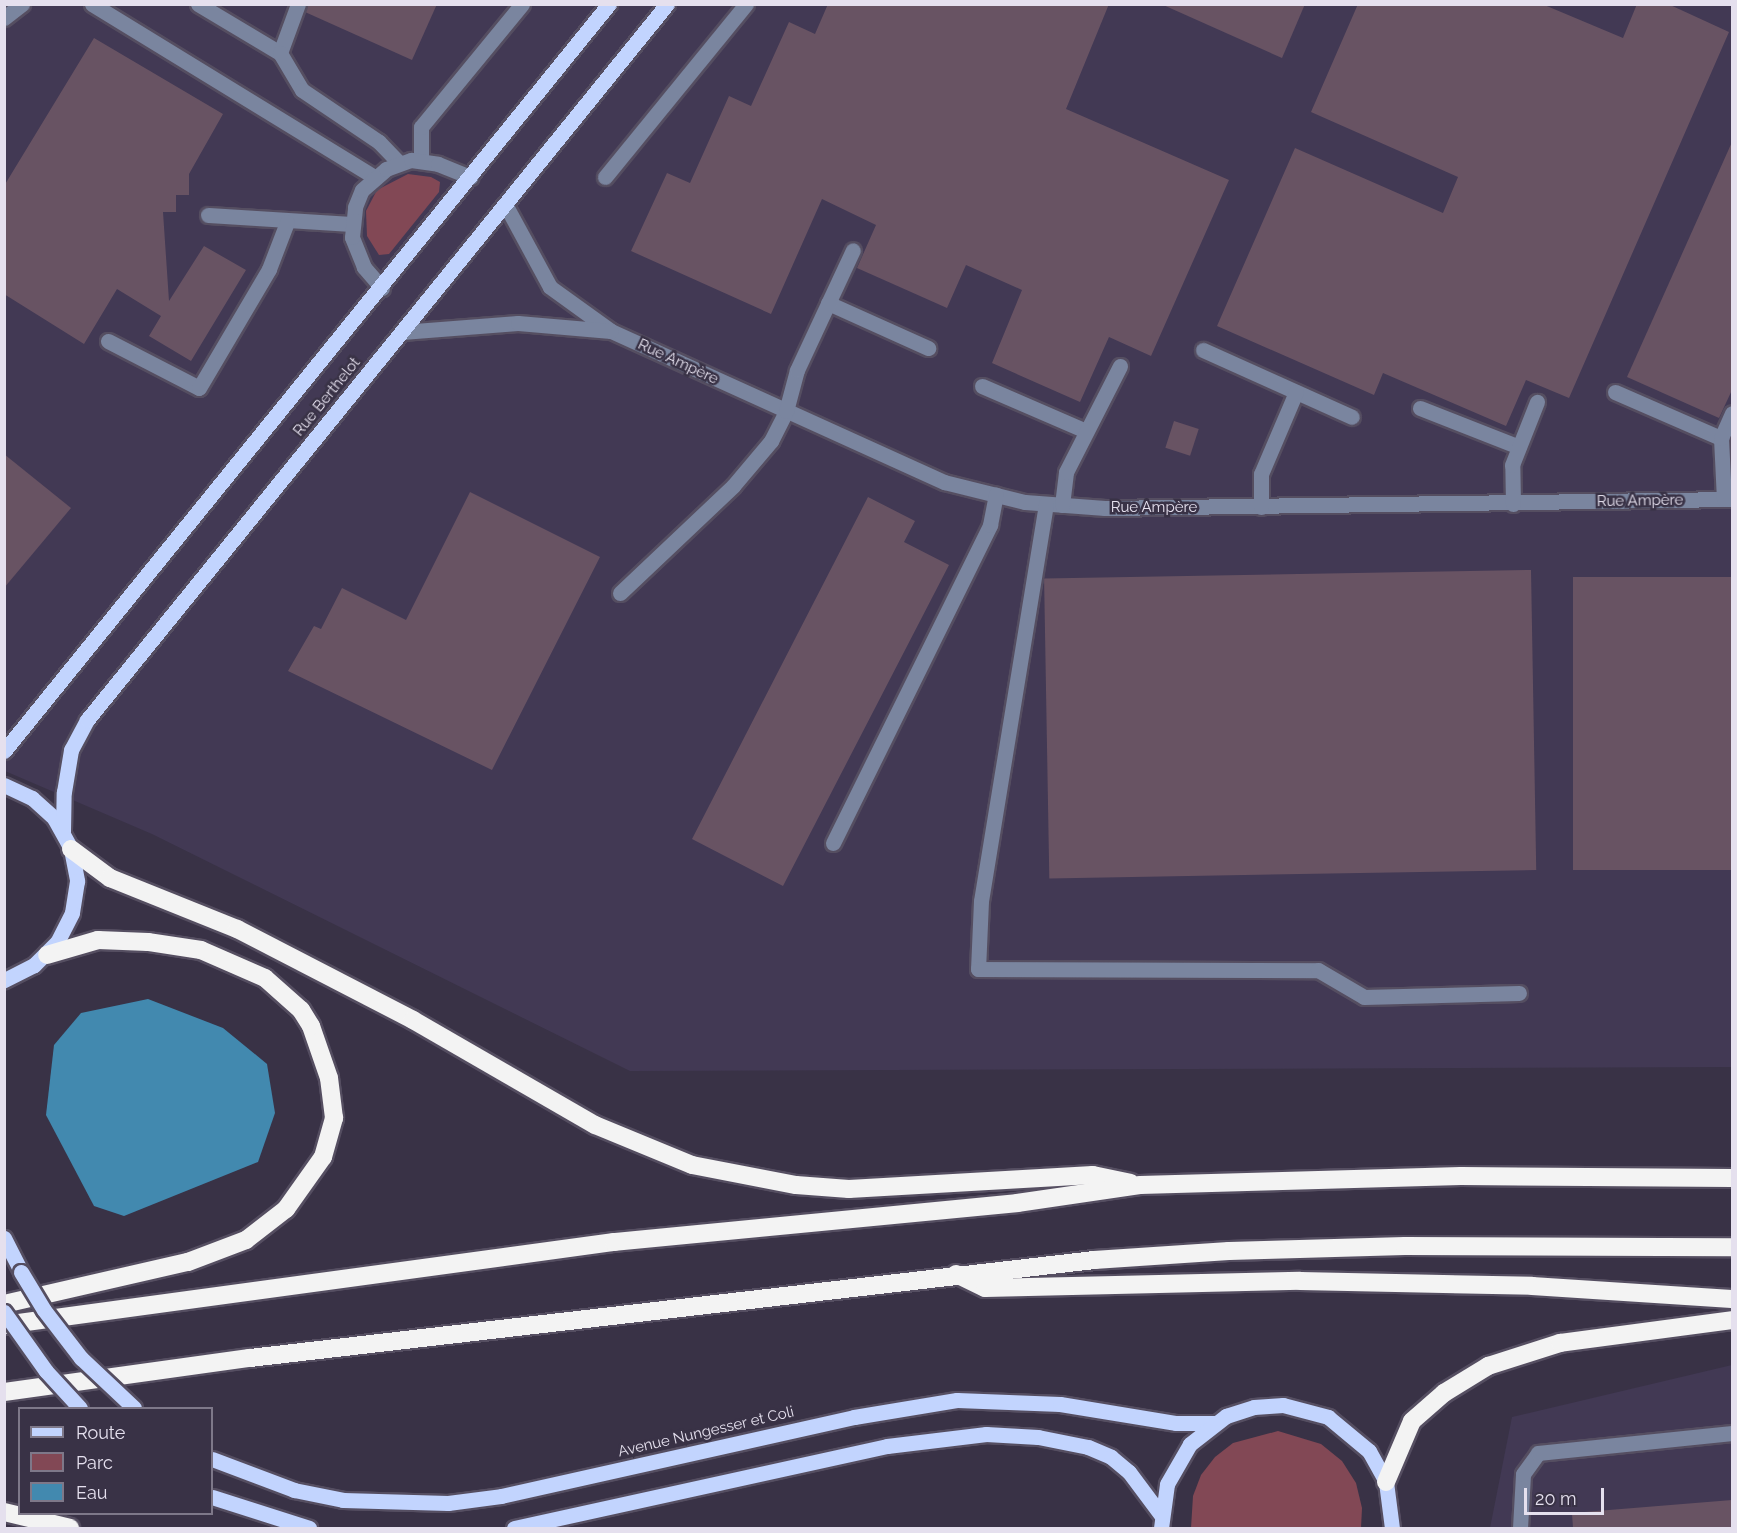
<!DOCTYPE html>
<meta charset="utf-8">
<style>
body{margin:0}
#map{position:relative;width:1737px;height:1533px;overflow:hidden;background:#393246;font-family:Raleway,sans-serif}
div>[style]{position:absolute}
.built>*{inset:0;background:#423954}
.green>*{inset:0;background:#824855}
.water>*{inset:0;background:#4289af}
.building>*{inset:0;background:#685363;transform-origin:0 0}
.roads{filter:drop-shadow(2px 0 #554e61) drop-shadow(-2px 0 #554e61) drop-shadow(0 2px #554e61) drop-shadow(0 -2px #554e61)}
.minor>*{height:15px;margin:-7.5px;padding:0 7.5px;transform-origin:7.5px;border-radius:7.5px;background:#7a859f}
.major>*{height:15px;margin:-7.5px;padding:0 7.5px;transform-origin:7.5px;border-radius:7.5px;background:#c2d4fe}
.highway>*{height:18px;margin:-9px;padding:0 9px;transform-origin:9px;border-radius:9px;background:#f3f3f3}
.bridges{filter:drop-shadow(2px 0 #554e61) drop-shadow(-2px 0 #554e61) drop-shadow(0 2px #554e61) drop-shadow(0 -2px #554e61)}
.major-bridge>*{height:15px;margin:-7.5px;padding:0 7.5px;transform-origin:7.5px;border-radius:7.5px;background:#c2d4fe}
span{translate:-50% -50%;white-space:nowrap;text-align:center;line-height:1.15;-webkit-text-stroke:5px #393246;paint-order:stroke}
.street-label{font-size:15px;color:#e5e0ee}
.frame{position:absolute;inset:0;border:6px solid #e5e0ee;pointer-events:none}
.legend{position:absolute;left:18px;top:1407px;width:195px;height:108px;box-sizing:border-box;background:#393246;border:2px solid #7e7889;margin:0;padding:8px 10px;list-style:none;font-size:18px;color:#e5e0ee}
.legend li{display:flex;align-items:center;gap:12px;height:30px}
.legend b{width:30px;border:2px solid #7e7889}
.scale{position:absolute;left:1524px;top:1488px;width:80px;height:27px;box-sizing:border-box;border:3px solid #e5e0ee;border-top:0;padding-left:8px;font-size:18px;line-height:21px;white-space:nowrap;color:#e5e0ee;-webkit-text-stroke:4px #393246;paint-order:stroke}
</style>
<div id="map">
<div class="built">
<div style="clip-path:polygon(4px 5px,1732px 5px,1732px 1067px,630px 1071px,152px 834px,5px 771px)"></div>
<div style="clip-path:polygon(1732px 1365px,1732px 1528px,1490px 1528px,1512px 1417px)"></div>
</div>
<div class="green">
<div style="clip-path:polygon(408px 174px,431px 177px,440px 182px,439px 192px,389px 254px,379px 255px,367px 236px,366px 211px,377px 190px)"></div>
<div style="clip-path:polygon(1278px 1431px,1321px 1444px,1342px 1461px,1356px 1483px,1362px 1508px,1361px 1528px,1191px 1528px,1193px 1496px,1201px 1475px,1215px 1457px,1233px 1443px)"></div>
</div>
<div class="water">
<div style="clip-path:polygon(148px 999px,223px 1028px,267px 1064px,275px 1113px,258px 1162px,124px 1216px,94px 1206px,46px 1115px,54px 1045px,81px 1013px)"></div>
</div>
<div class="building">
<div style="clip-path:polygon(307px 4px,437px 4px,412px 60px,305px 12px)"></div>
<div style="clip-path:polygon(828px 4px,1109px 4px,1066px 109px,1229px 180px,1151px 356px,1109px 337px,1080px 402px,992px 363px,1022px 290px,966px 265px,947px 308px,857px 268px,876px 225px,822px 199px,771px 314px,631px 251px,667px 173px,690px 183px,729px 96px,751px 106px,789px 22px,815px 34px)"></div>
<div style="clip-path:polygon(1161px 4px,1305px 4px,1282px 58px)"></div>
<div style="clip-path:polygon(1358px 4px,1542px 4px,1623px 38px,1637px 4px,1668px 4px,1729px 32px,1569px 398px,1526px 380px,1506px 426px,1383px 373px,1374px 395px,1217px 326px,1295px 148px,1443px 213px,1458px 177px,1311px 112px)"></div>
<div style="clip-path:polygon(94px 38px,223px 114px,189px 174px,189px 195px,176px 195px,176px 212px,163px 212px,169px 301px,204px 246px,246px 270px,191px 361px,149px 336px,161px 316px,117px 289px,84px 344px,4px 294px,4px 186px)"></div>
<div style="clip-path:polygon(1732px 142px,1732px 390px,1719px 418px,1627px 377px)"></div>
<div style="left:1174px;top:421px;width:26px;height:28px;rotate:18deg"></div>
<div style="clip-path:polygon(4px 454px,71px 508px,4px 588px)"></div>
<div style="clip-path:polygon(470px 492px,600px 557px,492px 770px,288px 671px,314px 626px,321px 629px,342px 588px,406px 620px)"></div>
<div style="clip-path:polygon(868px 497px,915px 521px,904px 542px,949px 565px,783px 886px,692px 839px)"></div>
<div style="left:1531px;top:570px;width:300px;height:487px;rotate:89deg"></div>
<div style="left:1732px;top:577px;width:293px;height:159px;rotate:90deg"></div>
<div style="clip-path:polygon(1732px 1500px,1732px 1528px,1573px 1528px,1572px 1513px)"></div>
</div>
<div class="roads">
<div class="minor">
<div style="left:92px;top:4px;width:331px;rotate:31.5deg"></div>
<div style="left:198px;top:4px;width:96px;rotate:30.9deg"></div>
<div style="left:298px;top:4px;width:52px;rotate:110.2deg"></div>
<div style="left:280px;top:53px;width:43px;rotate:59.3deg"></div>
<div style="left:302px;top:90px;width:93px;rotate:34deg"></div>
<div style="left:379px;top:142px;width:29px;rotate:46deg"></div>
<div style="left:4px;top:18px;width:23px;rotate:-38deg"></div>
<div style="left:421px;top:159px;width:32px;rotate:-90deg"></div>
<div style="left:421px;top:127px;width:159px;rotate:-50.6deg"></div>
<div style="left:605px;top:177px;width:223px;rotate:-50.8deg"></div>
<div style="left:505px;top:204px;width:94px;rotate:61.5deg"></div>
<div style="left:550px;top:287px;width:75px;rotate:35.8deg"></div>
<div style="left:611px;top:331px;width:366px;rotate:24.4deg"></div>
<div style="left:944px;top:482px;width:83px;rotate:13.9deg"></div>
<div style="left:1025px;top:502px;width:80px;rotate:4.3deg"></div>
<div style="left:1105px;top:508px;width:627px;rotate:-0.82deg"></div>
<div style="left:208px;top:215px;width:144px;rotate:3.6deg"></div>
<div style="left:382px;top:288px;width:28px;rotate:-131deg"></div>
<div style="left:364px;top:267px;width:32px;rotate:-112deg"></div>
<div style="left:352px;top:237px;width:30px;rotate:-84deg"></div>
<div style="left:355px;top:207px;width:18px;rotate:-68deg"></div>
<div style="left:362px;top:190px;width:32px;rotate:-41deg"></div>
<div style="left:386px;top:169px;width:27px;rotate:-20deg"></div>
<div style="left:411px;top:160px;width:27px;rotate:8deg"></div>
<div style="left:438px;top:164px;width:35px;rotate:22deg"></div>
<div style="left:828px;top:303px;width:110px;rotate:24.2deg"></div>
<div style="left:402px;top:332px;width:116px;rotate:-4.4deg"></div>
<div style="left:518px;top:323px;width:93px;rotate:4.9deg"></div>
<div style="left:108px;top:341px;width:102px;rotate:27.3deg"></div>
<div style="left:199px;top:388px;width:138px;rotate:-59.5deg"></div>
<div style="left:269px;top:269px;width:50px;rotate:-69deg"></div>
<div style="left:1203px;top:350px;width:163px;rotate:24.2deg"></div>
<div style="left:982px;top:386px;width:113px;rotate:23.4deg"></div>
<div style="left:1615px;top:392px;width:116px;rotate:23.5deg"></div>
<div style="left:1721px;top:438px;width:61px;rotate:87.2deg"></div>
<div style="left:1420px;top:408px;width:106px;rotate:21.5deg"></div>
<div style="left:1721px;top:438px;width:27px;rotate:-66deg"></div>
<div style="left:1046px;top:504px;width:402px;rotate:99.3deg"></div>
<div style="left:981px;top:901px;width:68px;rotate:92.5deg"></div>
<div style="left:978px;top:969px;width:340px;rotate:0.2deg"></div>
<div style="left:1318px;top:970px;width:53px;rotate:30.4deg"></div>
<div style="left:1364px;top:997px;width:155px;rotate:-1.5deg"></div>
<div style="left:1513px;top:504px;width:39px;rotate:-91deg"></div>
<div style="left:1512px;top:465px;width:68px;rotate:-68.4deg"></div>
<div style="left:1062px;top:505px;width:33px;rotate:-83deg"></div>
<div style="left:1066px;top:472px;width:119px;rotate:-63deg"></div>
<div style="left:1261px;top:507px;width:33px;rotate:-90deg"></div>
<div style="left:1261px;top:474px;width:89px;rotate:-66.9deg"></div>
<div style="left:620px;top:593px;width:156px;rotate:-43.4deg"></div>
<div style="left:733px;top:486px;width:59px;rotate:-49.8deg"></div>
<div style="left:771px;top:441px;width:34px;rotate:-63deg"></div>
<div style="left:786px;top:411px;width:42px;rotate:-75deg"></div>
<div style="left:797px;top:370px;width:132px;rotate:-65deg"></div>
<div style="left:833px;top:843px;width:355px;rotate:-63.7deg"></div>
<div style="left:990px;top:525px;width:31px;rotate:-79deg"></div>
<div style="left:1520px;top:1528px;width:54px;rotate:-86.8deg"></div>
<div style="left:1523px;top:1474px;width:26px;rotate:-54deg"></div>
<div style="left:1538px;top:1453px;width:195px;rotate:-5.9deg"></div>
</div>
<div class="major">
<div style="left:4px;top:751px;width:961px;rotate:-51deg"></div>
<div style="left:4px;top:785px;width:31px;rotate:25deg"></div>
<div style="left:32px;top:798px;width:30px;rotate:42deg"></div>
<div style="left:54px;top:818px;width:35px;rotate:61deg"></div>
<div style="left:71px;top:849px;width:33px;rotate:79deg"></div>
<div style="left:77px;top:881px;width:32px;rotate:99deg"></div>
<div style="left:72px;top:913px;width:33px;rotate:117deg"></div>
<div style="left:57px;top:942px;width:33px;rotate:135deg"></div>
<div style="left:34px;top:965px;width:34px;rotate:153deg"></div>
<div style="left:63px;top:831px;width:39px;rotate:-89deg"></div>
<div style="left:64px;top:792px;width:43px;rotate:-80.5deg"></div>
<div style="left:71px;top:750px;width:34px;rotate:-62deg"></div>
<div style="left:87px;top:720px;width:921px;rotate:-50.99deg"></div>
<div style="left:4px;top:1238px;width:38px;rotate:63deg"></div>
<div style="left:212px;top:1459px;width:88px;rotate:20.7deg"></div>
<div style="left:294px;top:1490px;width:50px;rotate:11.5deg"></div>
<div style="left:343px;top:1500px;width:105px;rotate:1.6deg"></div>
<div style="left:448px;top:1503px;width:53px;rotate:-7.5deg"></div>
<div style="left:501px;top:1496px;width:362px;rotate:-12.6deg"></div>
<div style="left:854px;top:1417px;width:104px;rotate:-9.4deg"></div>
<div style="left:957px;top:1400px;width:103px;rotate:2.2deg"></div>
<div style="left:1060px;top:1404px;width:118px;rotate:9.3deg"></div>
<div style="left:1176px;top:1423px;width:38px"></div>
<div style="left:212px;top:1497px;width:102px;rotate:17.7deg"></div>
<div style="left:514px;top:1528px;width:382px;rotate:-12.4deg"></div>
<div style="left:887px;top:1446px;width:100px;rotate:-6.9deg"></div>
<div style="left:986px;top:1434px;width:52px;rotate:3.3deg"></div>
<div style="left:1038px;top:1437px;width:51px;rotate:11.3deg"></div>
<div style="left:1088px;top:1447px;width:25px;rotate:23deg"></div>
<div style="left:1111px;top:1457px;width:23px;rotate:40deg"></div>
<div style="left:1129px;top:1472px;width:54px;rotate:53.3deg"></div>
<div style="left:1161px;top:1528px;width:44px;rotate:-82.2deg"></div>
<div style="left:1167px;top:1484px;width:46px;rotate:-60.1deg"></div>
<div style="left:1190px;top:1444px;width:46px;rotate:-37.9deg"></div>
<div style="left:1226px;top:1416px;width:29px;rotate:-18deg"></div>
<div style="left:1254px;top:1407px;width:29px;rotate:-4deg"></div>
<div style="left:1283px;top:1405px;width:47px;rotate:14.9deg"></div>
<div style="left:1328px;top:1417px;width:53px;rotate:39.7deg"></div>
<div style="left:1369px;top:1451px;width:35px;rotate:61deg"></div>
<div style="left:1386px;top:1482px;width:46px;rotate:82.6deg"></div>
</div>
<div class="highway">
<div style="left:71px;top:849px;width:49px;rotate:36.6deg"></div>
<div style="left:110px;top:878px;width:137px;rotate:21.9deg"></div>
<div style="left:237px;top:929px;width:198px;rotate:27.3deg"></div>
<div style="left:413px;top:1020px;width:210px;rotate:30deg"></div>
<div style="left:595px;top:1125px;width:105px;rotate:22.4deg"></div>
<div style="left:692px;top:1165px;width:106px;rotate:10.9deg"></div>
<div style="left:796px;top:1185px;width:53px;rotate:4.3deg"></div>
<div style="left:849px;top:1189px;width:244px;rotate:-3.3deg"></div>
<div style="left:1093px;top:1175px;width:38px;rotate:12deg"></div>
<div style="left:956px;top:1274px;width:32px;rotate:26deg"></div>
<div style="left:985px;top:1288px;width:315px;rotate:-1.3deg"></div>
<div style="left:1300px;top:1281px;width:232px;rotate:1.2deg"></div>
<div style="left:1532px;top:1286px;width:200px;rotate:3.7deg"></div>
<div style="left:4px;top:1304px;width:189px;rotate:-12.9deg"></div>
<div style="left:188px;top:1262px;width:62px;rotate:-20.8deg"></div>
<div style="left:246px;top:1240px;width:51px;rotate:-37.8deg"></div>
<div style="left:286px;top:1209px;width:64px;rotate:-54.6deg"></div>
<div style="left:323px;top:1157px;width:41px;rotate:-74.2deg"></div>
<div style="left:334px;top:1118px;width:40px;rotate:-97.1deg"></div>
<div style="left:329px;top:1078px;width:55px;rotate:-109.1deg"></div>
<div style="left:311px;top:1026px;width:19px;rotate:-122deg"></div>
<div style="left:301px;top:1010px;width:48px;rotate:-138.4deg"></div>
<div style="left:265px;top:978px;width:70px;rotate:-156.4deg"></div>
<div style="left:201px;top:950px;width:54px;rotate:-171.4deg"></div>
<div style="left:148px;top:942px;width:50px;rotate:-177.7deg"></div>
<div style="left:98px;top:940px;width:53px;rotate:163.6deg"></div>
<div style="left:4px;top:1325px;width:616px;rotate:-7.75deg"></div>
<div style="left:614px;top:1242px;width:405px;rotate:-5.5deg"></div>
<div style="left:1017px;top:1203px;width:124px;rotate:-8.3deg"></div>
<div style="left:1140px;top:1185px;width:321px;rotate:-1.6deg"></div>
<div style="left:1461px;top:1176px;width:271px;rotate:0.4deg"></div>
<div style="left:4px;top:1392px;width:248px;rotate:-7.9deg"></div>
<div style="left:250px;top:1358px;width:850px;rotate:-6.62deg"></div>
<div style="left:1094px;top:1260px;width:135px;rotate:-3.8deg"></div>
<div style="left:1229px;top:1251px;width:176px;rotate:-1.6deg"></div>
<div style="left:1405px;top:1246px;width:327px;rotate:0.2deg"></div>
<div style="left:1386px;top:1482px;width:66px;rotate:-66.9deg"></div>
<div style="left:1412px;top:1421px;width:43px;rotate:-41.2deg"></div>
<div style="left:1444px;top:1393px;width:52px;rotate:-31.5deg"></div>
<div style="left:1488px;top:1366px;width:76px;rotate:-17.7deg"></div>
<div style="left:1560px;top:1343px;width:174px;rotate:-7.6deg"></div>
<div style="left:4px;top:1512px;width:68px;rotate:13.6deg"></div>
</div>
</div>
<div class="bridges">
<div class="major-bridge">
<div style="left:21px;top:1272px;width:44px;rotate:58.8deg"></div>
<div style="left:44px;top:1310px;width:61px;rotate:52.4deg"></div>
<div style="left:81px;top:1358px;width:73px;rotate:43.3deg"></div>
<div style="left:4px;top:1312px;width:72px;rotate:54.6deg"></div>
<div style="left:46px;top:1371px;width:50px;rotate:47.4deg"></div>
</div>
</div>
<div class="street-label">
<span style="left:678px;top:362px;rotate:25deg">Rue Ampère</span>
<span style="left:327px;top:397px;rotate:-51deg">Rue Berthelot</span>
<span style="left:1640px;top:501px;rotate:-1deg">Rue Ampère</span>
<span style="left:1154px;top:508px">Rue Ampère</span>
<span style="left:706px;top:1432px;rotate:-13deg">Avenue Nungesser et Coli</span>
</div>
<div class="frame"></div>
<ul class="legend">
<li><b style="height:8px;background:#c2d4fe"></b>Route</li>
<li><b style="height:16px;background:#824855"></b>Parc</li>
<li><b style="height:16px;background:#4289af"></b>Eau</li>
</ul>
<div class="scale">20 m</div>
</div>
